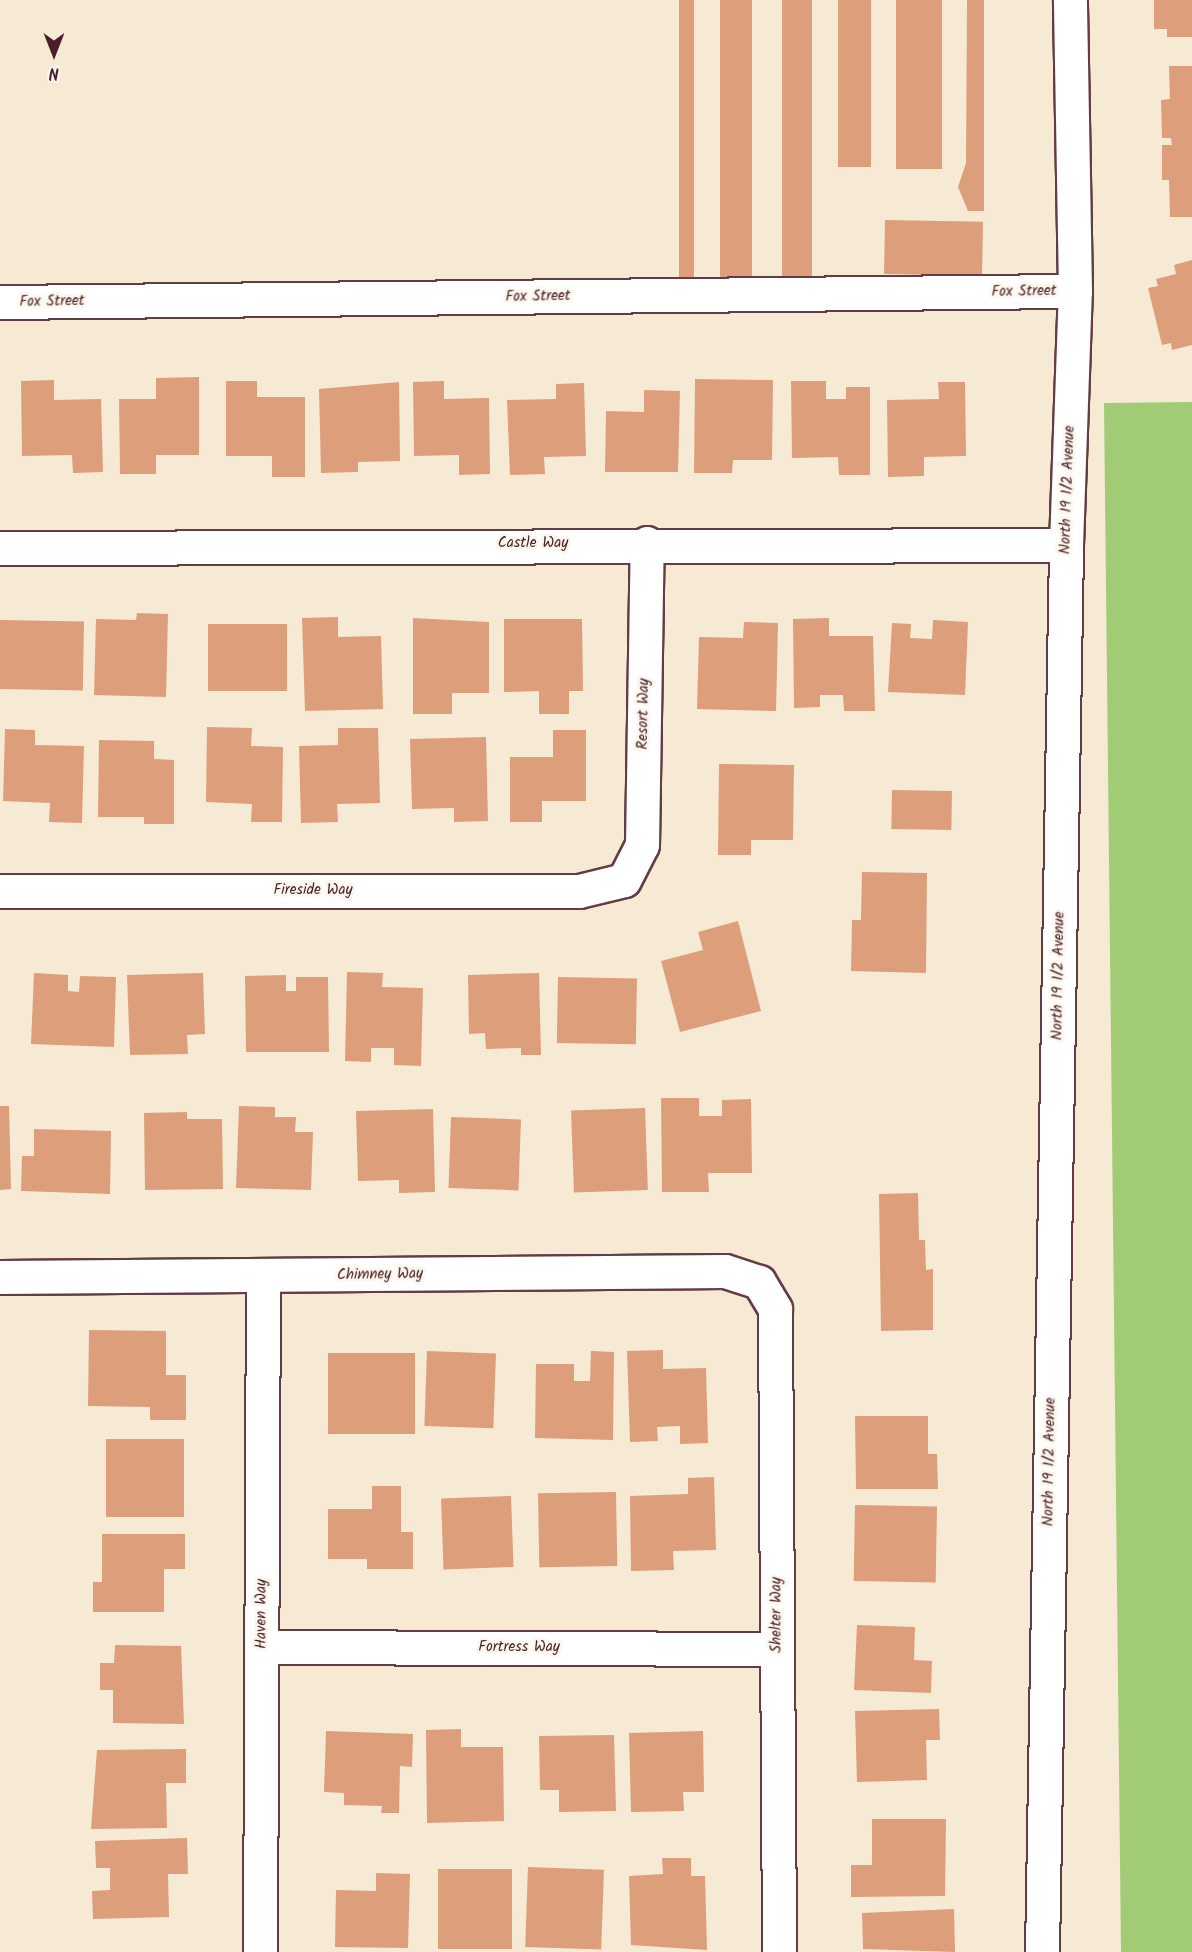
<!DOCTYPE html>
<style>
body{margin:0}
#map{position:relative;width:1192px;height:1952px;overflow:hidden;background:#f6ead4;font-family:Kalam,sans-serif}
div>[style]{position:absolute}
.green>*{inset:0;background:#a2cb76}
.building>*{inset:0;background:#dd9e7b;transform-origin:0 0}
.roads{filter:drop-shadow(2px 0 #643d44) drop-shadow(-2px 0 #643d44) drop-shadow(0 2px #643d44) drop-shadow(0 -2px #643d44)}
.minor>*{height:33px;margin:-16.5px;padding:0 16.5px;transform-origin:16.5px;border-radius:16.5px;background:#fff}
.secondary>*{height:33px;margin:-16.5px;padding:0 16.5px;transform-origin:16.5px;border-radius:16.5px;background:#fff}
span{translate:-50% -50%;white-space:nowrap;text-align:center;line-height:1.15;-webkit-text-stroke:6px #fbf7ec;paint-order:stroke}
.street-label{font-size:15px;color:#4a1f2b}
.north{position:absolute;left:24px;top:24px;width:60px;height:60px;-webkit-text-stroke:4px #fbf7ec;paint-order:stroke;rotate:180deg;font-size:16px;font-weight:700;line-height:24px;text-align:center;color:#4a1f2b}
.north::after{content:'';display:block;margin:auto;width:21px;height:27px;background:#4a1f2b;clip-path:polygon(50% 0,100% 100%,50% 72%,0 100%)}
</style>
<div id="map">
<div class="green">
<div style="clip-path:polygon(1192px 402px,1192px 1952px,1121px 1952px,1104px 403px)"></div>
</div>
<div class="building">
<div style="left:679px;top:0;width:15px;height:300px"></div>
<div style="left:720px;top:0;width:32px;height:301px"></div>
<div style="left:782px;top:0;width:30px;height:300px"></div>
<div style="left:838px;top:0;width:33px;height:167px"></div>
<div style="left:896px;top:0;width:46px;height:169px"></div>
<div style="clip-path:polygon(967px 0,984px 0,984px 211px,968px 211px,958px 187px,966px 163px)"></div>
<div style="clip-path:polygon(1154px 0,1192px 0,1192px 37px,1167px 37px,1167px 29px,1154px 29px)"></div>
<div style="clip-path:polygon(1169px 66px,1192px 66px,1192px 217px,1170px 217px,1169px 180px,1162px 180px,1162px 145px,1172px 145px,1171px 138px,1162px 138px,1161px 100px,1170px 99px)"></div>
<div style="left:885px;top:220px;width:98px;height:54px;rotate:1deg"></div>
<div style="clip-path:polygon(1192px 260px,1192px 345px,1172px 350px,1171px 343px,1162px 345px,1148px 288px,1158px 286px,1156px 279px,1176px 274px,1174px 265px)"></div>
<div style="clip-path:polygon(199px 377px,199px 455px,156px 455px,156px 474px,120px 474px,119px 399px,156px 399px,156px 378px)"></div>
<div style="clip-path:polygon(695px 379px,773px 380px,772px 460px,733px 460px,732px 473px,694px 473px)"></div>
<div style="clip-path:polygon(54px 380px,54px 400px,101px 399px,103px 472px,73px 473px,72px 455px,22px 456px,21px 381px)"></div>
<div style="clip-path:polygon(226px 381px,257px 381px,257px 397px,305px 397px,305px 477px,272px 477px,272px 456px,226px 456px)"></div>
<div style="clip-path:polygon(444px 381px,444px 399px,489px 398px,490px 474px,459px 475px,459px 455px,414px 456px,413px 382px)"></div>
<div style="clip-path:polygon(791px 381px,826px 381px,826px 399px,846px 399px,846px 387px,870px 387px,870px 475px,839px 475px,838px 457px,792px 458px)"></div>
<div style="clip-path:polygon(399px 382px,400px 461px,358px 462px,358px 472px,321px 473px,319px 389px)"></div>
<div style="clip-path:polygon(938px 382px,965px 382px,966px 456px,924px 457px,924px 476px,888px 477px,887px 400px,939px 399px)"></div>
<div style="clip-path:polygon(584px 383px,586px 456px,544px 457px,545px 474px,510px 475px,507px 400px,556px 399px,556px 384px)"></div>
<div style="clip-path:polygon(644px 390px,680px 391px,678px 472px,605px 472px,606px 411px,644px 412px)"></div>
<div style="clip-path:polygon(137px 613px,168px 614px,166px 697px,94px 695px,96px 619px,136px 620px)"></div>
<div style="clip-path:polygon(338px 617px,338px 637px,381px 636px,383px 709px,305px 711px,302px 618px)"></div>
<div style="clip-path:polygon(413px 618px,489px 622px,489px 693px,452px 693px,452px 714px,413px 714px)"></div>
<div style="clip-path:polygon(829px 618px,829px 636px,873px 636px,875px 711px,844px 711px,843px 695px,820px 695px,820px 707px,794px 708px,793px 619px)"></div>
<div style="clip-path:polygon(504px 619px,582px 619px,583px 691px,569px 691px,569px 714px,539px 714px,539px 691px,504px 692px)"></div>
<div style="left:0;top:620px;width:84px;height:69px;rotate:1deg"></div>
<div style="clip-path:polygon(933px 620px,968px 622px,965px 695px,888px 692px,892px 623px,911px 624px,910px 638px,932px 639px)"></div>
<div style="clip-path:polygon(744px 622px,778px 623px,776px 711px,697px 709px,699px 637px,743px 638px)"></div>
<div style="left:208px;top:624px;width:79px;height:67px"></div>
<div style="clip-path:polygon(207px 727px,252px 728px,251px 746px,283px 747px,282px 822px,251px 822px,252px 804px,206px 802px)"></div>
<div style="clip-path:polygon(338px 728px,378px 728px,380px 803px,337px 804px,338px 822px,301px 823px,299px 746px,338px 745px)"></div>
<div style="clip-path:polygon(5px 729px,35px 730px,35px 745px,84px 746px,82px 823px,49px 822px,50px 803px,3px 801px)"></div>
<div style="clip-path:polygon(553px 730px,586px 730px,586px 801px,542px 801px,542px 822px,510px 822px,510px 757px,553px 757px)"></div>
<div style="clip-path:polygon(486px 737px,488px 821px,454px 822px,454px 808px,412px 809px,410px 739px)"></div>
<div style="clip-path:polygon(99px 740px,154px 741px,154px 759px,174px 760px,174px 824px,144px 824px,144px 817px,98px 817px)"></div>
<div style="clip-path:polygon(719px 764px,794px 765px,793px 840px,751px 840px,751px 855px,718px 855px)"></div>
<div style="left:892px;top:790px;width:60px;height:39px;rotate:1deg"></div>
<div style="clip-path:polygon(862px 872px,927px 873px,926px 973px,851px 971px,852px 920px,861px 920px)"></div>
<div style="clip-path:polygon(738px 921px,761px 1011px,680px 1032px,661px 961px,703px 950px,698px 932px)"></div>
<div style="clip-path:polygon(347px 972px,383px 973px,382px 987px,423px 988px,421px 1066px,394px 1065px,394px 1048px,371px 1048px,371px 1062px,345px 1061px)"></div>
<div style="clip-path:polygon(34px 973px,68px 975px,68px 991px,79px 992px,80px 976px,116px 977px,114px 1047px,31px 1044px)"></div>
<div style="clip-path:polygon(203px 973px,205px 1034px,187px 1035px,188px 1054px,130px 1055px,127px 975px)"></div>
<div style="clip-path:polygon(539px 973px,541px 1055px,521px 1055px,521px 1048px,486px 1049px,485px 1033px,469px 1034px,468px 975px)"></div>
<div style="clip-path:polygon(286px 975px,286px 991px,296px 991px,296px 977px,328px 977px,329px 1052px,246px 1052px,245px 976px)"></div>
<div style="left:558px;top:977px;width:79px;height:66px;rotate:1deg"></div>
<div style="clip-path:polygon(661px 1098px,699px 1098px,699px 1116px,722px 1116px,722px 1100px,751px 1099px,752px 1173px,708px 1173px,709px 1192px,662px 1192px)"></div>
<div style="clip-path:polygon(0 1106px,9px 1106px,11px 1189px,0 1190px)"></div>
<div style="clip-path:polygon(239px 1106px,275px 1107px,275px 1117px,296px 1117px,295px 1132px,313px 1132px,311px 1190px,236px 1188px)"></div>
<div style="left:645px;top:1108px;width:82px;height:74px;rotate:88deg"></div>
<div style="clip-path:polygon(433px 1109px,435px 1192px,399px 1193px,399px 1180px,358px 1181px,356px 1111px)"></div>
<div style="clip-path:polygon(187px 1112px,187px 1119px,222px 1119px,223px 1189px,145px 1190px,144px 1113px)"></div>
<div style="left:451px;top:1117px;width:70px;height:71px;rotate:2deg"></div>
<div style="clip-path:polygon(34px 1129px,111px 1131px,110px 1194px,21px 1191px,22px 1156px,34px 1156px)"></div>
<div style="clip-path:polygon(918px 1193px,919px 1240px,925px 1240px,926px 1270px,933px 1269px,933px 1330px,881px 1331px,879px 1194px)"></div>
<div style="clip-path:polygon(89px 1330px,166px 1331px,166px 1375px,186px 1375px,186px 1420px,150px 1420px,150px 1407px,88px 1406px)"></div>
<div style="clip-path:polygon(663px 1350px,663px 1369px,706px 1368px,708px 1443px,680px 1444px,680px 1426px,657px 1427px,658px 1441px,630px 1442px,627px 1351px)"></div>
<div style="left:427px;top:1351px;width:69px;height:75px;rotate:2deg"></div>
<div style="clip-path:polygon(591px 1351px,614px 1352px,613px 1440px,535px 1438px,536px 1364px,574px 1364px,574px 1381px,590px 1381px)"></div>
<div style="left:328px;top:1353px;width:87px;height:81px"></div>
<div style="clip-path:polygon(855px 1416px,928px 1416px,928px 1454px,937px 1454px,938px 1489px,856px 1489px)"></div>
<div style="left:184px;top:1439px;width:78px;height:78px;rotate:90deg"></div>
<div style="clip-path:polygon(714px 1477px,716px 1550px,673px 1551px,674px 1570px,631px 1571px,630px 1496px,688px 1494px,688px 1478px)"></div>
<div style="clip-path:polygon(372px 1486px,401px 1486px,401px 1532px,413px 1532px,413px 1569px,367px 1569px,367px 1559px,328px 1559px,328px 1509px,372px 1509px)"></div>
<div style="left:616px;top:1492px;width:74px;height:78px;rotate:89deg"></div>
<div style="left:511px;top:1496px;width:71px;height:70px;rotate:88deg"></div>
<div style="left:855px;top:1505px;width:82px;height:76px;rotate:1deg"></div>
<div style="clip-path:polygon(102px 1534px,185px 1534px,185px 1569px,164px 1569px,164px 1612px,93px 1612px,93px 1582px,102px 1582px)"></div>
<div style="clip-path:polygon(857px 1625px,915px 1627px,914px 1660px,932px 1661px,931px 1693px,854px 1690px)"></div>
<div style="clip-path:polygon(115px 1645px,181px 1646px,184px 1724px,113px 1723px,113px 1690px,100px 1690px,100px 1663px,114px 1663px)"></div>
<div style="clip-path:polygon(939px 1709px,940px 1740px,926px 1740px,927px 1780px,857px 1782px,855px 1711px)"></div>
<div style="clip-path:polygon(461px 1729px,461px 1747px,503px 1747px,504px 1821px,427px 1823px,426px 1730px)"></div>
<div style="clip-path:polygon(326px 1731px,413px 1734px,412px 1767px,400px 1766px,399px 1813px,381px 1813px,382px 1806px,344px 1805px,344px 1793px,324px 1792px)"></div>
<div style="clip-path:polygon(703px 1731px,704px 1792px,683px 1792px,684px 1811px,631px 1812px,629px 1733px)"></div>
<div style="clip-path:polygon(614px 1735px,616px 1811px,559px 1812px,559px 1790px,540px 1790px,539px 1736px)"></div>
<div style="clip-path:polygon(186px 1749px,186px 1783px,166px 1783px,167px 1828px,91px 1829px,97px 1750px)"></div>
<div style="clip-path:polygon(872px 1819px,946px 1819px,945px 1896px,851px 1897px,851px 1865px,872px 1865px)"></div>
<div style="clip-path:polygon(187px 1838px,188px 1874px,168px 1874px,169px 1917px,93px 1919px,92px 1891px,110px 1890px,110px 1868px,96px 1868px,95px 1841px)"></div>
<div style="clip-path:polygon(662px 1858px,691px 1858px,691px 1876px,705px 1876px,707px 1950px,631px 1945px,629px 1876px,663px 1874px)"></div>
<div style="left:528px;top:1867px;width:76px;height:80px;rotate:2deg"></div>
<div style="left:438px;top:1869px;width:74px;height:80px"></div>
<div style="clip-path:polygon(376px 1873px,410px 1874px,408px 1948px,335px 1947px,336px 1890px,376px 1891px)"></div>
<div style="clip-path:polygon(954px 1909px,955px 1952px,863px 1949px,862px 1913px)"></div>
</div>
<div class="roads">
<div class="minor">
<div style="left:0;top:302px;width:1075px;rotate:-0.59deg"></div>
<div style="left:0;top:548px;width:1066px;rotate:-0.16deg"></div>
<div style="left:0;top:891px;width:579px"></div>
<div style="left:579px;top:891px;width:46px;rotate:-13.7deg"></div>
<div style="left:624px;top:880px;width:39px;rotate:-63deg"></div>
<div style="left:642px;top:845px;width:302px;rotate:-89.1deg"></div>
<div style="left:0;top:1277px;width:725px;rotate:-0.47deg"></div>
<div style="left:725px;top:1271px;width:36px;rotate:18deg"></div>
<div style="left:759px;top:1282px;width:31px;rotate:59deg"></div>
<div style="left:775px;top:1309px;width:643px;rotate:89.64deg"></div>
<div style="left:262px;top:1647px;width:515px;rotate:0.22deg"></div>
<div style="left:260px;top:1952px;width:676px;rotate:-89.75deg"></div>
</div>
<div class="secondary">
<div style="left:1042px;top:1952px;width:1407px;rotate:-89.02deg"></div>
<div style="left:1066px;top:545px;width:254px;rotate:-88deg"></div>
<div style="left:1075px;top:291px;width:291px;rotate:-91deg"></div>
</div>
</div>
<div class="street-label">
<span style="left:1024px;top:292px;rotate:-1deg">Fox Street</span>
<span style="left:538px;top:297px;rotate:-1deg">Fox Street</span>
<span style="left:52px;top:302px;rotate:-1deg">Fox Street</span>
<span style="left:1068px;top:490px;rotate:-88deg">North 19 1/2 Avenue</span>
<span style="left:533px;top:544px">Castle Way</span>
<span style="left:644px;top:714px;rotate:-89deg">Resort Way</span>
<span style="left:313px;top:891px">Fireside Way</span>
<span style="left:1059px;top:976px;rotate:-89deg">North 19 1/2 Avenue</span>
<span style="left:380px;top:1275px;rotate:-1deg">Chimney Way</span>
<span style="left:1050px;top:1462px;rotate:-89deg">North 19 1/2 Avenue</span>
<span style="left:262px;top:1614px;rotate:-90deg">Haven Way</span>
<span style="left:777px;top:1615px;rotate:-90deg">Shelter Way</span>
<span style="left:519px;top:1648px">Fortress Way</span>
</div>
<div class="north">N</div>
</div>
